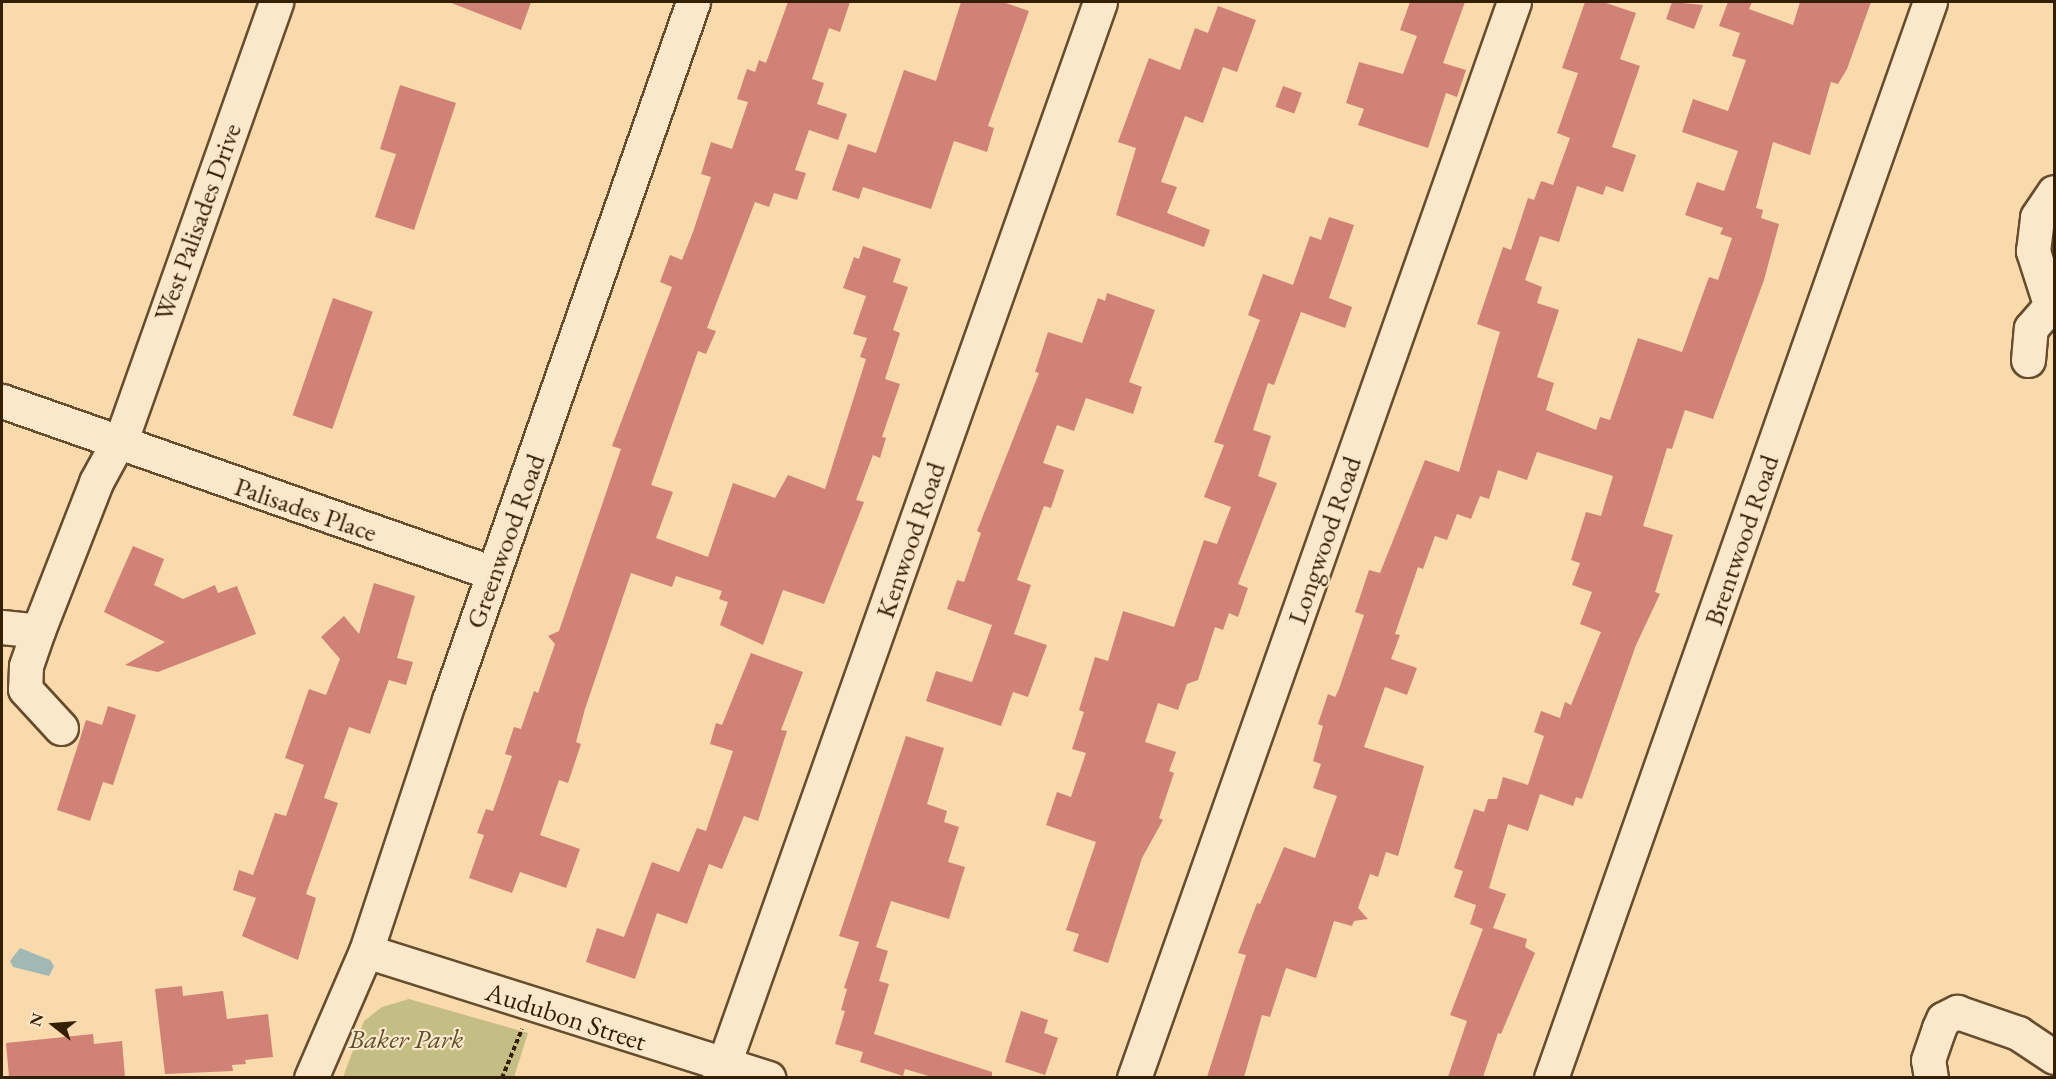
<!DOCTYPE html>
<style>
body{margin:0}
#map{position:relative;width:2056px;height:1079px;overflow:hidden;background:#f9daac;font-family:"EB Garamond",serif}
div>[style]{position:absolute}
.green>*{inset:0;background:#c4be85}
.water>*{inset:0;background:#a2b8b4}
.building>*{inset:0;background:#d08276;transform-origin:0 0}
.path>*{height:4px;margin-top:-2px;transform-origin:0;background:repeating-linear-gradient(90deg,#341e04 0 4.5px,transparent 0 7.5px)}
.roads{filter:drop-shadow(2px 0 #654d2e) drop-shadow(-2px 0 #654d2e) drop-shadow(0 2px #654d2e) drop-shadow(0 -2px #654d2e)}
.minor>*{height:33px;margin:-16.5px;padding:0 16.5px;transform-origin:16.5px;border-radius:16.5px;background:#fbe7c9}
span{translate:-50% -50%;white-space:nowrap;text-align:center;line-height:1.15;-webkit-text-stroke:4.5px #fbe7c9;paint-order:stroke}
.street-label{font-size:27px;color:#341e04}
.park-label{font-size:27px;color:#5f4e2b;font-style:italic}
.frame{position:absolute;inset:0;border:3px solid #341e04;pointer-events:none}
.north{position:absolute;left:24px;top:995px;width:60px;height:60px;-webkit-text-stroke:4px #fbe7c9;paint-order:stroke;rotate:287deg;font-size:16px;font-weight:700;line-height:24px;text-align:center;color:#341e04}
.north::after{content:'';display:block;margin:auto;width:21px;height:27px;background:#341e04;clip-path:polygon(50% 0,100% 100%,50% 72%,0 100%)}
</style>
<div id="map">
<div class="green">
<div style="clip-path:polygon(409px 999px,528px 1033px,514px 1077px,343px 1077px,364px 1021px,382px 1007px)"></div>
</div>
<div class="water">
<div style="clip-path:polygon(20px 948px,50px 960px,54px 966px,49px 976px,13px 967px,10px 961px)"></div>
</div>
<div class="building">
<div style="clip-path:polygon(449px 2px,531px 2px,521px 30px)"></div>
<div style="clip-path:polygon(788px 2px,850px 2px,840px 32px,829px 28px,812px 79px,824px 83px,817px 104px,847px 114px,838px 140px,809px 130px,795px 170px,806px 173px,797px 200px,774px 193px,769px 207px,755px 202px,707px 328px,716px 331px,706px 354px,698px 351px,651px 485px,673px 492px,656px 538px,708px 557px,733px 483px,775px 498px,788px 475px,825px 489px,866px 359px,860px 357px,867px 338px,853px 334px,866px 296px,843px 288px,854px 257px,859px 259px,863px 246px,901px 259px,893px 282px,908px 287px,893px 330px,900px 333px,885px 379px,900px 384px,882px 437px,886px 438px,880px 458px,873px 455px,856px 500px,864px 502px,824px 604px,783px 590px,763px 645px,720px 625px,728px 602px,719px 599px,722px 591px,676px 576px,672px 587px,631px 573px,585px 709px,576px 742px,581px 744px,568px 783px,559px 780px,540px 835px,580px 849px,566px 888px,520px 872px,512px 893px,469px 878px,484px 835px,477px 833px,486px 809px,493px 811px,512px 756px,505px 754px,514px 727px,521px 729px,534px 691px,538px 693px,555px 644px,548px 636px,559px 631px,621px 449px,612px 446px,672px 287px,660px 282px,670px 255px,682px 260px,693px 232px,711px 177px,701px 174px,711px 142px,732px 149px,748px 102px,737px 99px,747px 69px,755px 72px,759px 60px,766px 63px)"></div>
<div style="clip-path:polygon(961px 2px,1003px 2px,1029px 11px,988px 126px,994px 128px,987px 152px,954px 141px,931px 209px,863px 187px,859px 199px,832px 190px,848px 144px,876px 153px,904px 70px,936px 81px)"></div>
<div style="clip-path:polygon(1410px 2px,1465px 2px,1443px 63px,1466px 70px,1457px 97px,1446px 93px,1428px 148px,1358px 125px,1364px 109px,1346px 103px,1359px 62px,1403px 74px,1417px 36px,1400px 30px)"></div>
<div style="clip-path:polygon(1585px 2px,1603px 2px,1636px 13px,1620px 59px,1640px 66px,1612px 147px,1636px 155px,1623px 192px,1606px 186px,1603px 195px,1577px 186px,1559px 242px,1540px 236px,1525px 280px,1542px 287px,1537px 303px,1559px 310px,1537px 377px,1554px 383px,1546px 410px,1596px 430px,1600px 417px,1610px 420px,1638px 338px,1682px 352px,1709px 277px,1718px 280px,1732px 238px,1720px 234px,1723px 228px,1685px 215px,1697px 182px,1724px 191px,1738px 151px,1682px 132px,1693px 99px,1728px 111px,1746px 60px,1732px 56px,1740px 33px,1719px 26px,1728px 2px,1752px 2px,1749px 9px,1793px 25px,1800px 2px,1871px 2px,1847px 69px,1838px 84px,1831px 82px,1810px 155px,1773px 142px,1756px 208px,1763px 210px,1761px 218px,1779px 224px,1764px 280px,1713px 419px,1685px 410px,1672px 449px,1667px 448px,1643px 526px,1673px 535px,1655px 592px,1660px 594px,1636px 645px,1582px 799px,1576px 797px,1573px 806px,1540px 794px,1528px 831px,1508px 824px,1489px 888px,1506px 894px,1493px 928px,1527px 939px,1525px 947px,1535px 953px,1501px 1034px,1498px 1033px,1483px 1077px,1448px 1077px,1467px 1021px,1450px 1015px,1483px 929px,1470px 924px,1476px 905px,1454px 897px,1463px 871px,1454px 868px,1474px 809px,1484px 812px,1488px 799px,1497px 799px,1503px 777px,1528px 785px,1544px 736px,1534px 732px,1541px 711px,1560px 718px,1565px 702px,1571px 705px,1601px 632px,1580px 624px,1592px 592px,1572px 585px,1580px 563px,1571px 560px,1586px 512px,1601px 516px,1613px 476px,1537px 452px,1527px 480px,1498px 470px,1489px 499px,1480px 496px,1471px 519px,1457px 514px,1447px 540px,1435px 536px,1423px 569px,1418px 567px,1395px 634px,1400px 635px,1391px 659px,1417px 668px,1407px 695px,1385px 687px,1364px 747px,1424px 766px,1398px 856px,1386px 852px,1378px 877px,1370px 874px,1358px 908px,1368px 919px,1354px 921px,1352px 926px,1334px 921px,1316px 978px,1286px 968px,1270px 1017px,1262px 1015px,1244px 1077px,1207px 1077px,1246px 955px,1238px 953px,1257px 903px,1260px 904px,1284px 847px,1315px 858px,1337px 796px,1313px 788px,1321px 764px,1313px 761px,1323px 726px,1318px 724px,1328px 694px,1335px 697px,1339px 689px,1364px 615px,1355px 612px,1369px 570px,1380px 573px,1425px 460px,1459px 472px,1500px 332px,1477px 324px,1503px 247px,1511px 250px,1528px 198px,1534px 200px,1541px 181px,1553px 185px,1570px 138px,1557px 133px,1578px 73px,1562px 68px)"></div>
<div style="clip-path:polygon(1672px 2px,1703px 5px,1694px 29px,1666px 19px)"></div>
<div style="clip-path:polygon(1218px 6px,1256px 20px,1237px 72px,1223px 67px,1203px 123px,1185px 116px,1161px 182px,1177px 187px,1167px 213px,1210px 230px,1204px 247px,1116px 215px,1136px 148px,1118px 142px,1149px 58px,1180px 70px,1195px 28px,1208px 33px)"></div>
<div style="clip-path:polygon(400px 85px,456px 103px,414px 230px,375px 217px,396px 154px,380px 149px)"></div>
<div style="left:1283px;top:86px;width:20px;height:22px;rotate:20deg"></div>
<div style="clip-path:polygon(1329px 217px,1354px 225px,1329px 298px,1352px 307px,1345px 328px,1301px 312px,1274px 385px,1268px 383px,1253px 430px,1271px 436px,1258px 476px,1277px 483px,1238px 584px,1248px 588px,1238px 617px,1229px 613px,1223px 630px,1215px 627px,1198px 680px,1187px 684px,1178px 710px,1158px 703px,1145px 742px,1176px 752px,1169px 771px,1174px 773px,1159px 818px,1163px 820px,1142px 858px,1108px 963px,1073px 951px,1079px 934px,1066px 930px,1096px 842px,1046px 825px,1057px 792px,1071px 797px,1086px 753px,1072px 749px,1084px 712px,1079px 710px,1095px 657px,1108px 661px,1123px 611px,1174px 627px,1204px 540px,1217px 544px,1231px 507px,1204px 497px,1224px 445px,1214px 442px,1260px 320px,1248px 315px,1263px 274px,1293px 285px,1310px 236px,1321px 240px)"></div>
<div style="clip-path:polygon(1107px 293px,1155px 310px,1129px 382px,1142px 387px,1133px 414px,1086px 398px,1074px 431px,1057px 425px,1043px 463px,1064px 470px,1051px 508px,1044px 506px,1017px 580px,1031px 585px,1014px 634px,1047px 645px,1028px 697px,1013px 692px,1001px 726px,926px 701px,936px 671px,972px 682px,992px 625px,947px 609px,957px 580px,964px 582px,981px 533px,977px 531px,1039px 373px,1035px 372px,1048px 332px,1082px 343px,1098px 298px,1105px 301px)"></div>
<div style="left:333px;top:298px;width:42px;height:124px;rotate:19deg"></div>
<div style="clip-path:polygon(133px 546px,164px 559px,154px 585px,183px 599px,215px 585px,218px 593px,237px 586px,256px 634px,158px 672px,125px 665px,165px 642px,104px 612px)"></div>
<div style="clip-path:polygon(374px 583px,415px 596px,397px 658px,413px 662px,406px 685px,389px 680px,370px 734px,349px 727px,324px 798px,338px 803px,306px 894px,316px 898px,298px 960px,242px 936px,256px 898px,233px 890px,239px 870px,253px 875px,275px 813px,286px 816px,304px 765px,285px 758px,309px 689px,326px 695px,340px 659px,321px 637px,344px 616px,359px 634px)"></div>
<div style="clip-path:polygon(751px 653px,803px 672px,781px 730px,787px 731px,758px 821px,744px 816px,722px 869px,709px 864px,687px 924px,657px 913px,635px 979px,586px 962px,597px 928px,624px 937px,652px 862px,679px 872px,697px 828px,706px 831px,733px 751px,710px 744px,716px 723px,722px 725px)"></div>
<div style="clip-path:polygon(108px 706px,136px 715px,113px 785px,103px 782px,90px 821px,57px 810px,86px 720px,102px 725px)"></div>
<div style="clip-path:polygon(906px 736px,944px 748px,927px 804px,947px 811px,944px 822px,959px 827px,948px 862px,965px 867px,949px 919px,891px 901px,876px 947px,888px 951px,879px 981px,889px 984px,874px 1034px,992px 1072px,992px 1077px,932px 1077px,905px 1069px,903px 1076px,860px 1062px,863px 1052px,835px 1044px,845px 1011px,841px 1010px,847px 989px,844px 988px,859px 942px,839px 936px)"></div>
<div style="clip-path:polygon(182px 986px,183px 996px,223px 991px,227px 1019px,268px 1014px,273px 1057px,245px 1060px,246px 1064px,232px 1065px,233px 1071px,165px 1074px,155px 989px)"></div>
<div style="clip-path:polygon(1021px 1011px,1048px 1020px,1044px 1033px,1058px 1038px,1045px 1075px,1005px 1062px)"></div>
<div style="clip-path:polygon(93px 1034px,94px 1044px,122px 1041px,125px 1077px,9px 1077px,6px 1043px)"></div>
</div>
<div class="path">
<div style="left:502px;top:1078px;width:53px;rotate:-67.8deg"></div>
</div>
<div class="roads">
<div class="minor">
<div style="left:2050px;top:304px;width:56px;rotate:-107.8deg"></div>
<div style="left:2033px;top:251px;width:34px;rotate:-83deg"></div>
<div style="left:2037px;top:217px;width:30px;rotate:-56deg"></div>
<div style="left:2028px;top:360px;width:32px;rotate:-85deg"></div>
<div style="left:2031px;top:328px;width:35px;rotate:-49deg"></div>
<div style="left:2px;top:401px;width:520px;rotate:19.31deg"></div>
<div style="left:2px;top:627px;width:36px;rotate:6deg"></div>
<div style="left:38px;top:631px;width:160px;rotate:-68.7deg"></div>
<div style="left:96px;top:482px;width:60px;rotate:-61.3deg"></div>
<div style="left:125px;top:429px;width:453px;rotate:-70.5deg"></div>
<div style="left:38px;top:631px;width:37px;rotate:109deg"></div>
<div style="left:26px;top:666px;width:23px;rotate:92deg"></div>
<div style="left:25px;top:689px;width:53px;rotate:47.3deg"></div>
<div style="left:366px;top:951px;width:422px;rotate:17.5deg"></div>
<div style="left:311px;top:1078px;width:138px;rotate:-66.6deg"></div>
<div style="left:366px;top:951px;width:264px;rotate:-71.7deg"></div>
<div style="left:449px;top:700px;width:739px;rotate:-70.73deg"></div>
<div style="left:719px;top:1078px;width:1141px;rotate:-70.5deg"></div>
<div style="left:1134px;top:1078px;width:1141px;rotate:-70.55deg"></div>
<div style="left:1551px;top:1078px;width:1141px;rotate:-70.6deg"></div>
<div style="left:1931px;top:1078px;width:18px;rotate:-99deg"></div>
<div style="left:1928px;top:1060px;width:34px;rotate:-71deg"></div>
<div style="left:1939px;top:1028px;width:10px;rotate:-66deg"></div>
<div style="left:1943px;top:1019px;width:16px;rotate:-27deg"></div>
<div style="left:1957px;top:1012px;width:65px;rotate:19deg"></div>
<div style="left:2018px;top:1033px;width:43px;rotate:33.7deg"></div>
</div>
</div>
<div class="street-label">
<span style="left:197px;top:222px;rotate:-70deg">West Palisades Drive</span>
<span style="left:306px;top:509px;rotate:19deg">Palisades Place</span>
<span style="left:910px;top:540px;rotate:-71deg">Kenwood Road</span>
<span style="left:1324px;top:540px;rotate:-71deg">Longwood Road</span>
<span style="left:1741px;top:540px;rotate:-71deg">Brentwood Road</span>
<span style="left:505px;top:541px;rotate:-70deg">Greenwood Road</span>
<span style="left:566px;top:1016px;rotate:18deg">Audubon Street</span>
</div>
<div class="park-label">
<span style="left:406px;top:1039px">Baker Park</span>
</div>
<div class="frame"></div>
<div class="north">N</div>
</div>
